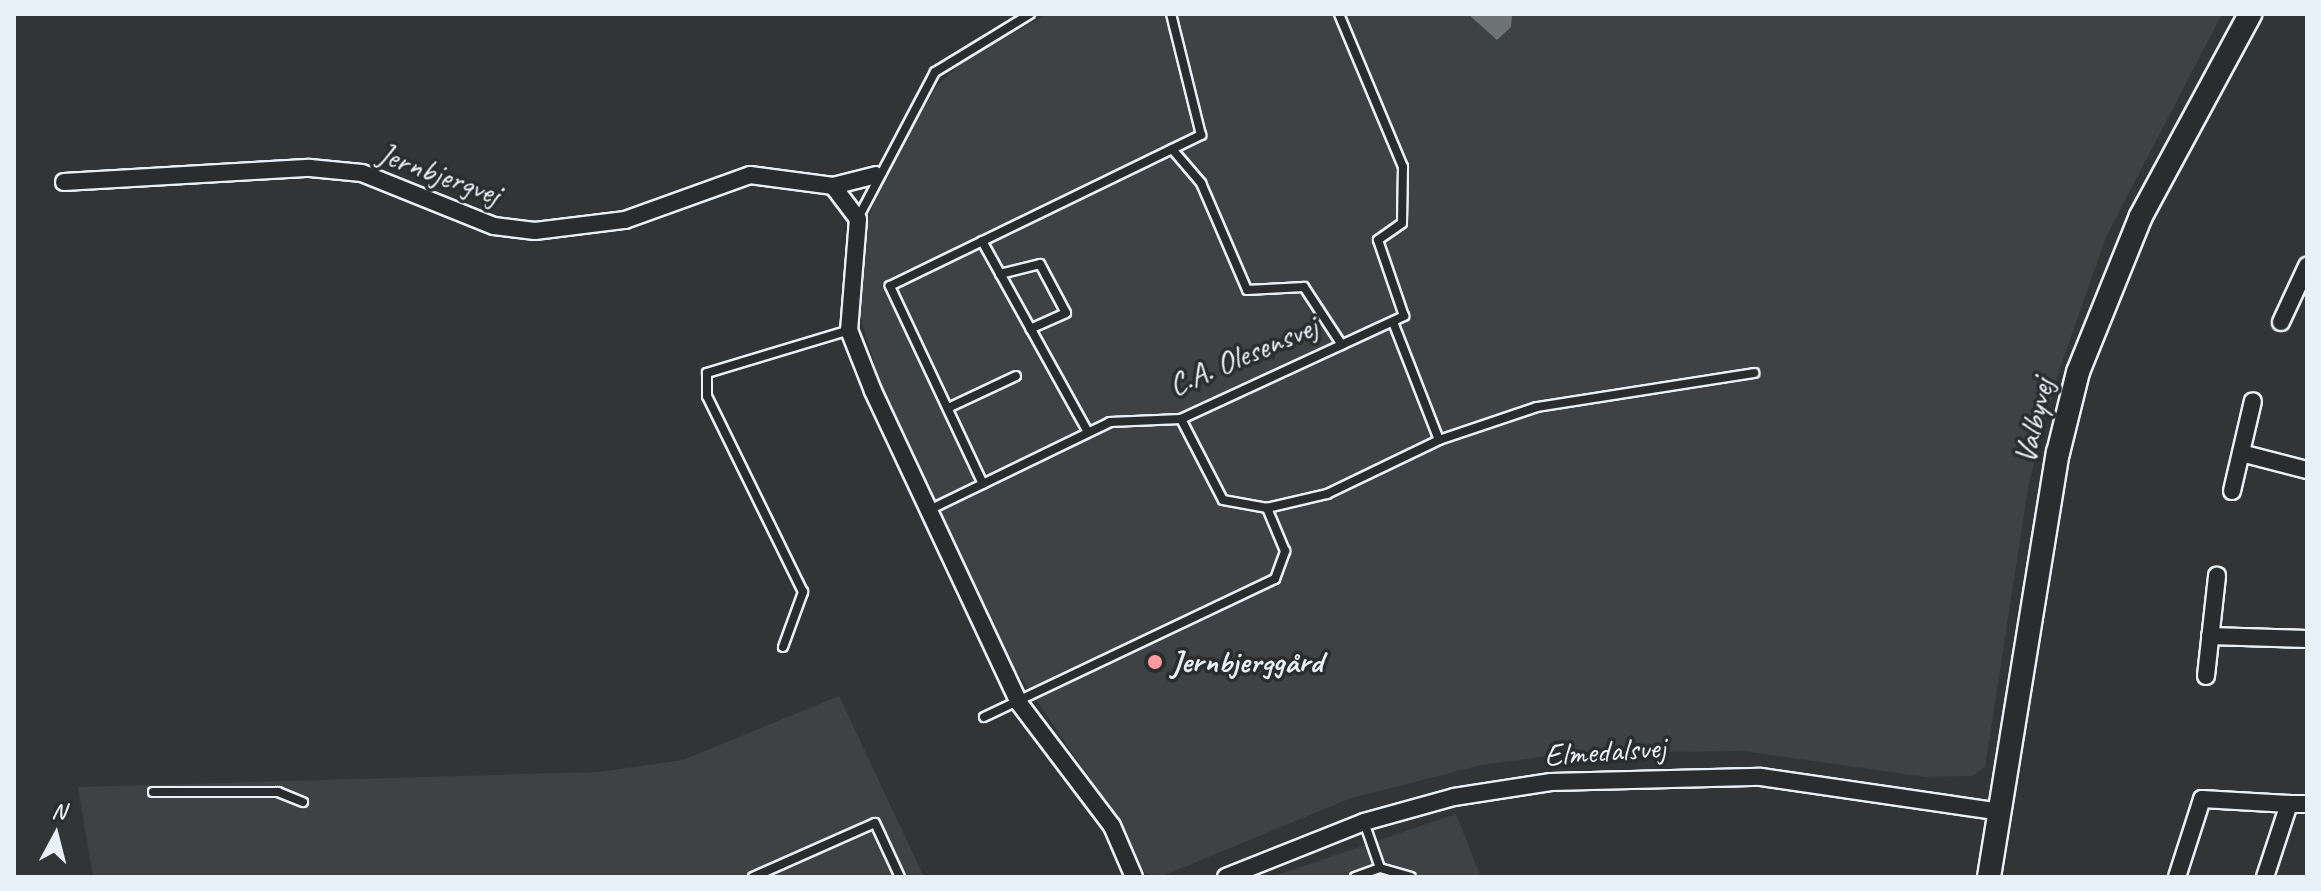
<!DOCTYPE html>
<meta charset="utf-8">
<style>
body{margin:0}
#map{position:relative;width:2321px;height:891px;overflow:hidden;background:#323536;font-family:Caveat,sans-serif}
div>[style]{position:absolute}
.built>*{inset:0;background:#3f4244}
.water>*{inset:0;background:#6e7376}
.roads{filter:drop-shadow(2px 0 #e8f1f8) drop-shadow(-2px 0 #e8f1f8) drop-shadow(0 2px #e8f1f8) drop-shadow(0 -2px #e8f1f8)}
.lane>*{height:8px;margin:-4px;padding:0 4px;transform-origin:4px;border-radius:4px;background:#2a2d2e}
.street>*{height:16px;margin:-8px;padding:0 8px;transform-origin:8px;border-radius:8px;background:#2a2d2e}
.secondary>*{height:22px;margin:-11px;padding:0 11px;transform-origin:11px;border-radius:11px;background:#2a2d2e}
.dots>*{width:22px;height:22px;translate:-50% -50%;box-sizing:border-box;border:4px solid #2a2d2e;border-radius:50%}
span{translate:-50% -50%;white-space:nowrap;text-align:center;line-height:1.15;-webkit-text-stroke:7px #2a2d2e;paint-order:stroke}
.street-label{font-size:32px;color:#e8f1f8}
.poi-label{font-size:32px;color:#e8f1f8;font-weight:700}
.left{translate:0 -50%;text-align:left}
.frame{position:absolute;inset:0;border:16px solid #e8f1f8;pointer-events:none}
.north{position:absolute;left:16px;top:795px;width:80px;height:80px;-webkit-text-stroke:6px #2a2d2e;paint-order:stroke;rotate:7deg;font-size:22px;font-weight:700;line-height:32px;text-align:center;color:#e8f1f8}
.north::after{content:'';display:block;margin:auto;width:28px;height:36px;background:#e8f1f8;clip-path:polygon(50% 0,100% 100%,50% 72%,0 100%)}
</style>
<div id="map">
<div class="built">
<div style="clip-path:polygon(1048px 14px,2222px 14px,2106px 237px,2059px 371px,2029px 482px,1985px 767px,1972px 776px,1926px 777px,1743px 751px,1570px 753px,1481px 765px,1351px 798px,1160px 877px,1145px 873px,1114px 814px,1003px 651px,886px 401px,857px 306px,861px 241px,882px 179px,937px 86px,967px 58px)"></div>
<div style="clip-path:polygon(839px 696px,924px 877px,93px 877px,78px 787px,599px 772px,683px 760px)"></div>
<div style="clip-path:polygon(1456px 814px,1481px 877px,1271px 877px)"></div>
</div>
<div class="water">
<div style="clip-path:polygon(1468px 14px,1512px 14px,1511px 27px,1497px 40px)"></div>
</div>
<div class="roads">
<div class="lane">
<div style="left:1172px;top:149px;width:45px;rotate:49.5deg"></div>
<div style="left:1201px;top:183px;width:116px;rotate:66.7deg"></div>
<div style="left:1247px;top:290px;width:57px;rotate:-3deg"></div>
<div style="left:1304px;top:287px;width:69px;rotate:56.8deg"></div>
<div style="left:858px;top:218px;width:165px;rotate:-62.2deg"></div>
<div style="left:935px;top:72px;width:111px;rotate:-31.4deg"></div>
<div style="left:982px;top:241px;width:218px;rotate:61deg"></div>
<div style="left:1000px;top:274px;width:41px;rotate:-14deg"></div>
<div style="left:1040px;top:264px;width:55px;rotate:62deg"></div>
<div style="left:1066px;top:313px;width:39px;rotate:156deg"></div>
<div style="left:948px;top:408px;width:75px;rotate:-25.2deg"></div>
<div style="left:1181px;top:419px;width:91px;rotate:62.6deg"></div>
<div style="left:1223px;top:500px;width:45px;rotate:10.3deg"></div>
<div style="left:1267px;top:508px;width:62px;rotate:-13.1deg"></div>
<div style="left:1327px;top:494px;width:124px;rotate:-25.7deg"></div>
<div style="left:1439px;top:440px;width:127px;rotate:-111.3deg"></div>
<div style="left:1439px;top:440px;width:103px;rotate:-18.6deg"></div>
<div style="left:1537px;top:407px;width:220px;rotate:-8.9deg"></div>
<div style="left:983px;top:484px;width:219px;rotate:-115.2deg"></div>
<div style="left:890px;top:286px;width:346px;rotate:-25.9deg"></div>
<div style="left:1201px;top:135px;width:125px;rotate:-103.9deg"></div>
<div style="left:927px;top:511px;width:203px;rotate:-25.9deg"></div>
<div style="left:1110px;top:422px;width:71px;rotate:-2.4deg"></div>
<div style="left:1181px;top:419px;width:246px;rotate:-24.8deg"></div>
<div style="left:1404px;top:316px;width:80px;rotate:-108.9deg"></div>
<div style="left:1378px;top:240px;width:29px;rotate:-35deg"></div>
<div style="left:1402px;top:223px;width:56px;rotate:-89deg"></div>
<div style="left:1403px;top:167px;width:166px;rotate:-112.7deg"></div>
<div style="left:783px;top:647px;width:59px;rotate:-70deg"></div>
<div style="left:803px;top:592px;width:218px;rotate:-116.1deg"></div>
<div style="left:707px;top:396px;width:23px;rotate:-90deg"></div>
<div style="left:707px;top:373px;width:148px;rotate:-16.8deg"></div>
<div style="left:984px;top:717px;width:322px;rotate:-25.4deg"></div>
<div style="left:1275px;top:579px;width:30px;rotate:-70deg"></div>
<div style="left:1285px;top:551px;width:47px;rotate:-112.7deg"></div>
<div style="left:153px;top:792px;width:125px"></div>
<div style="left:278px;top:792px;width:27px;rotate:22deg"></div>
<div style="left:1380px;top:868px;width:32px;rotate:16deg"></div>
<div style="left:753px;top:877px;width:133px;rotate:-23.9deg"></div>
<div style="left:875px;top:823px;width:60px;rotate:65.2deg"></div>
<div style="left:1355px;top:877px;width:27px;rotate:-20deg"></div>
<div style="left:1380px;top:868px;width:49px;rotate:-109.2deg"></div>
</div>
<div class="street">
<div style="left:64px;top:182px;width:246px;rotate:-3.3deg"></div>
<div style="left:310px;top:168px;width:52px;rotate:5.5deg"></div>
<div style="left:362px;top:173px;width:142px;rotate:21.9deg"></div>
<div style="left:494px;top:226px;width:41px;rotate:7deg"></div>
<div style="left:535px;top:231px;width:91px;rotate:-7deg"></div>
<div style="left:625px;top:220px;width:133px;rotate:-19.8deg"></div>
<div style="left:750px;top:175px;width:84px;rotate:7.5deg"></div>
<div style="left:833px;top:186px;width:41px;rotate:52.9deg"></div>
<div style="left:858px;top:219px;width:111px;rotate:94.6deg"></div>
<div style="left:849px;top:330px;width:66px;rotate:68.5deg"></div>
<div style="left:873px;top:391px;width:344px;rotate:64.9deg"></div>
<div style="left:1019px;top:703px;width:154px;rotate:52.9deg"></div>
<div style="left:1112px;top:826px;width:56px;rotate:66.7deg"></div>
<div style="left:833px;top:186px;width:44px;rotate:-14.3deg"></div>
<div style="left:2281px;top:322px;width:62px;rotate:-65.1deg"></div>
<div style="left:2241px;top:453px;width:68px;rotate:14.4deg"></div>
<div style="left:2232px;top:491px;width:92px;rotate:-76.9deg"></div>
<div style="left:2210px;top:636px;width:97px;rotate:1.8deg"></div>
<div style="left:2206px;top:676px;width:101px;rotate:-83.7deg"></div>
<div style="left:1226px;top:877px;width:149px;rotate:-21.7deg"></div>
<div style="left:1364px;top:822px;width:93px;rotate:-15.5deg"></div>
<div style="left:1454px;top:797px;width:98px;rotate:-8.8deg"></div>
<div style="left:1551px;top:782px;width:210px;rotate:-1.4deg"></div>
<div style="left:1761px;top:777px;width:242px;rotate:8.3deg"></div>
<div style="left:2177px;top:877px;width:82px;rotate:-72.2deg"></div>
<div style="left:2202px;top:799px;width:87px;rotate:3.3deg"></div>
<div style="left:2265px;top:877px;width:77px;rotate:-71.8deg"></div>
<div style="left:2289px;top:804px;width:18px"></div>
</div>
<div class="secondary">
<div style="left:1989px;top:877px;width:430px;rotate:-80.8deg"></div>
<div style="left:2058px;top:453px;width:83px;rotate:-76.1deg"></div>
<div style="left:2078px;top:372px;width:168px;rotate:-68deg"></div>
<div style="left:2141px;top:216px;width:230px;rotate:-61.6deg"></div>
</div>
</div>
<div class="dots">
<div style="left:1155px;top:662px;background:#ff9aa2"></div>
</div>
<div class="street-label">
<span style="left:439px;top:174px;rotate:20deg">Jernbjergvej</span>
<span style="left:1243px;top:356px;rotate:-23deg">C.A. Olesensvej</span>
<span style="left:2034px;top:421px;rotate:-77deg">Valbyvej</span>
<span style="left:1605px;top:752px;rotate:-4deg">Elmedalsvej</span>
</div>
<div class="poi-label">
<span class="left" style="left:1171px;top:662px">Jernbjerggård</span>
</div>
<div class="frame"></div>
<div class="north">N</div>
</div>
